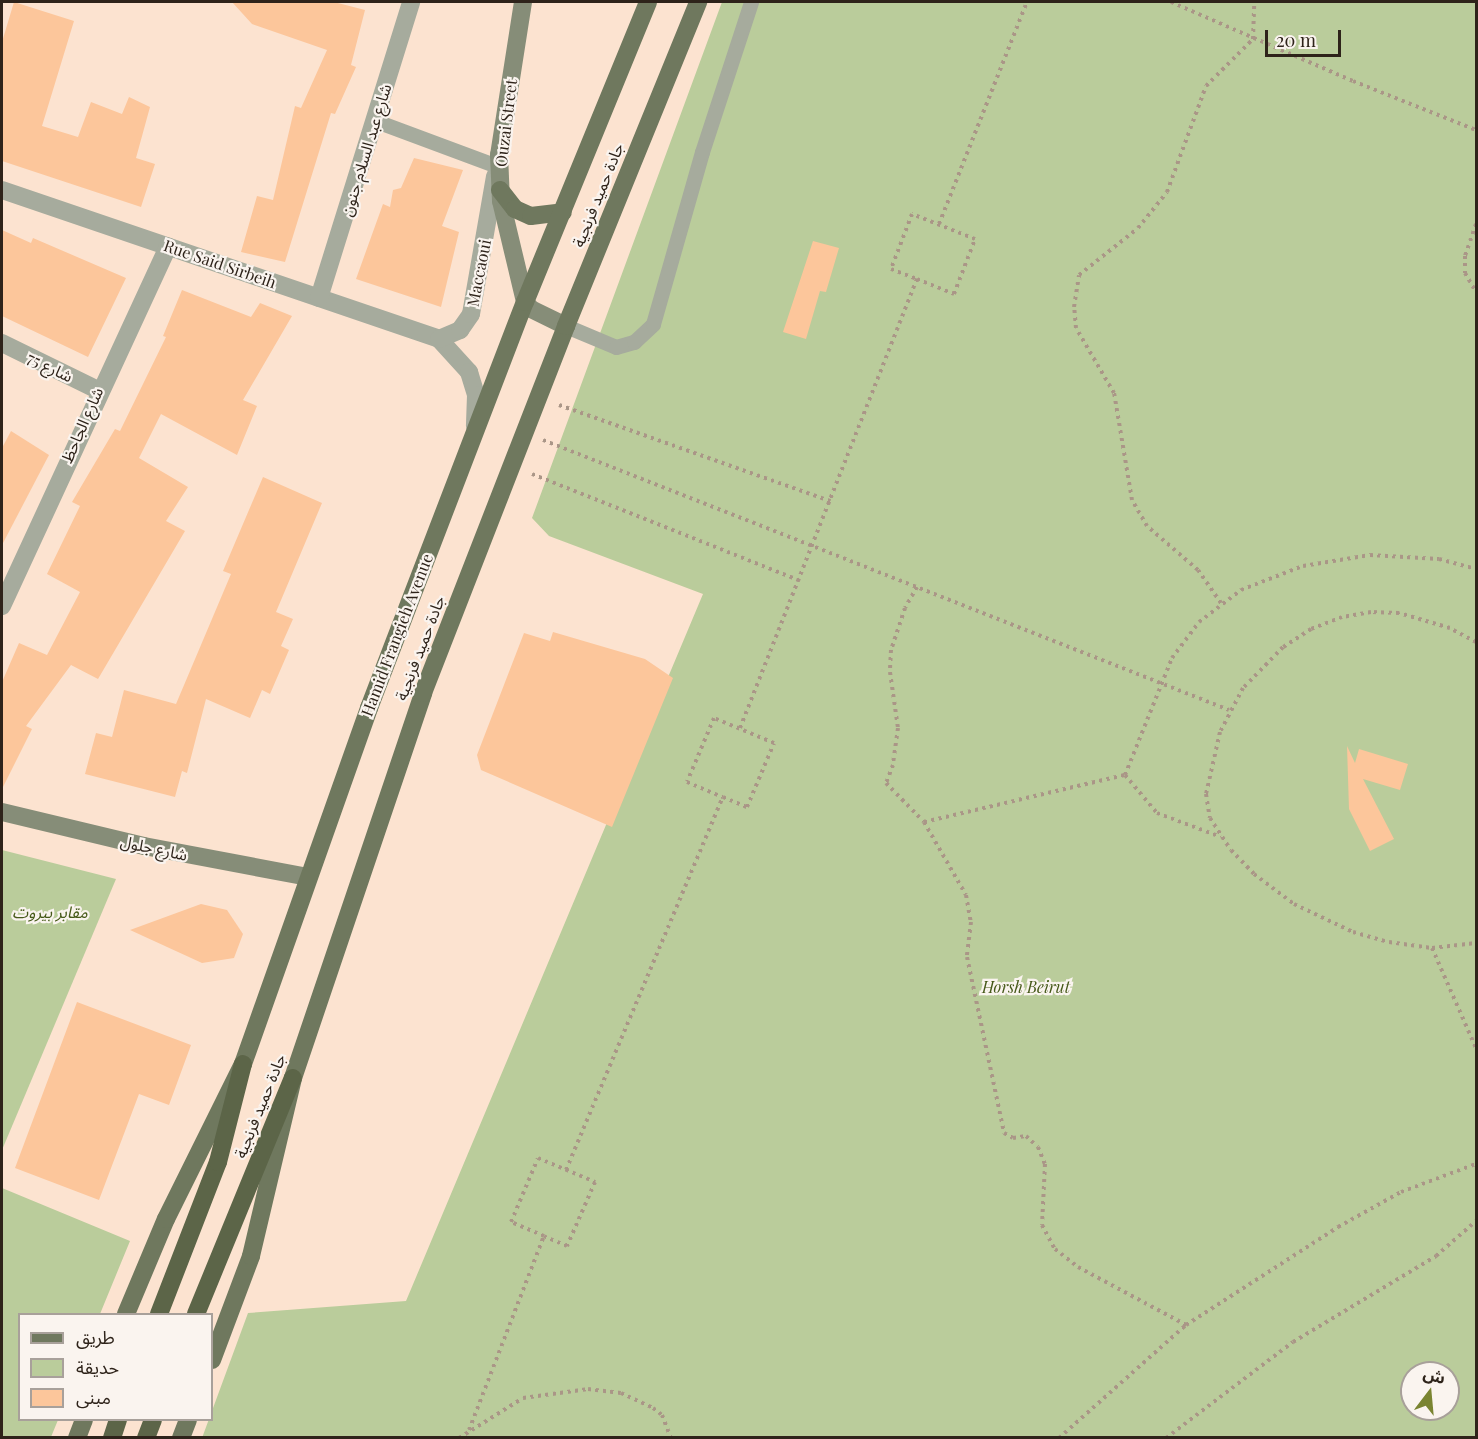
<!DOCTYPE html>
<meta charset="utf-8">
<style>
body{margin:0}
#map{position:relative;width:1478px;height:1439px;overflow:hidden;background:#fce3d0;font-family:"Playfair Display","Noto Sans Arabic",serif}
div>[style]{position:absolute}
.green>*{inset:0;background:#bacc9b}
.building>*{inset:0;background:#fcc69b}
.path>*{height:4px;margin-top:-2px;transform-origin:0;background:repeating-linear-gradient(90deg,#aa9687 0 3px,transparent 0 7.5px)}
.lane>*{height:15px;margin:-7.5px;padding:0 7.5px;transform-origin:7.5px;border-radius:7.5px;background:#a6ab9d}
.street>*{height:18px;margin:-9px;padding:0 9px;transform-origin:9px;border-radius:9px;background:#a6ab9d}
.secondary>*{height:18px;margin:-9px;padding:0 9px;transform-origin:9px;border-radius:9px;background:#868d78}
.primary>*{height:18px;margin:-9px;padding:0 9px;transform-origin:9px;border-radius:9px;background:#6f785e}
.highway>*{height:18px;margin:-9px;padding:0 9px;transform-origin:9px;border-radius:9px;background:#5c6548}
span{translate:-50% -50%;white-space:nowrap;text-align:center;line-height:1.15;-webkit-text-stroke:4.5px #faf4ef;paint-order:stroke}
.street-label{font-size:16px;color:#2e231a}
.park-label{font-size:16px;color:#465919;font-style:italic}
.frame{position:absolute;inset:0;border:3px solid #2e231a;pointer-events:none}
.legend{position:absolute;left:18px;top:1313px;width:195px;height:108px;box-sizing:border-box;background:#faf4ef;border:2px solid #a8a09a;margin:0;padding:8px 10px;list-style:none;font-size:18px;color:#2e231a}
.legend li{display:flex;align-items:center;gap:12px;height:30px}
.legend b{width:30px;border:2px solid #a8a09a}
.north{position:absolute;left:1400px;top:1361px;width:60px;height:60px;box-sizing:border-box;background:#faf4ef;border:2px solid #a8a09a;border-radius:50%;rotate:16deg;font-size:16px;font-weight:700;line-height:24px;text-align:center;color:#2e231a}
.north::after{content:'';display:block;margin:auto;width:21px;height:27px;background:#7a8431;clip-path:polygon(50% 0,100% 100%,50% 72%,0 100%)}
.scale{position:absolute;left:1265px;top:30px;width:76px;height:27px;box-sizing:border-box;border:3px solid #2e231a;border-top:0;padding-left:8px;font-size:18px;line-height:21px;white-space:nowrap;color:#2e231a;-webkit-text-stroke:4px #faf4ef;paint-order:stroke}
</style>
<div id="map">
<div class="green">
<div style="clip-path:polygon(evenodd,722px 2px,1476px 2px,1476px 1437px,202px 1438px,248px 1313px,406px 1301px,703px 594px,549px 536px,532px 518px,722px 2px,1412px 1373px,1448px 1373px,1448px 1409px,1412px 1409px,1412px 1373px)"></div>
<div style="clip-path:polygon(2px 850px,116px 879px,2px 1150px)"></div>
<div style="clip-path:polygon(2px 1188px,130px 1241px,100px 1314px,20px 1314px,20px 1420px,58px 1420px,51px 1437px,2px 1437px)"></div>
</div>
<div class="building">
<div style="clip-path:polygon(14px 2px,74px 21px,42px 126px,78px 137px,91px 102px,122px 114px,129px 97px,150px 107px,136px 158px,155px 164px,141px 207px,2px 161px,2px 42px)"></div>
<div style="clip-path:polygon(232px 2px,334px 2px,365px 10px,351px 65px,356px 67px,335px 114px,331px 113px,285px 262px,241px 252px,257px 196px,273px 200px,295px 106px,301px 108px,327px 50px,252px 24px)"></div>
<div style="clip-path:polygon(414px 158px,463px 170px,442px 226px,459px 232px,441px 307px,356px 279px,383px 204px,390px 207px,393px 190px,401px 188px)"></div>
<div style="clip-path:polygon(2px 230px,31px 243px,33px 238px,126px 278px,88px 357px,2px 316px)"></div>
<div style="clip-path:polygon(813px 241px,839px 248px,826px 292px,820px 291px,806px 339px,783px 332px)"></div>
<div style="clip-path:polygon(182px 290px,251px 317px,260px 303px,292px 316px,243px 400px,257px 406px,237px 455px,161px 414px,139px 458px,188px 487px,166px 521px,185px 531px,98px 679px,71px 665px,26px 726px,32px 729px,2px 789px,2px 682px,19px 643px,47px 655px,80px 592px,47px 574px,80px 506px,72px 502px,115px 429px,120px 431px,166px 337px,163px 336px)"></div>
<div style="clip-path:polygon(11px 431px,49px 455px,2px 545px,2px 448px)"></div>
<div style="clip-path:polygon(263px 477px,322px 503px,276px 612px,293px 619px,281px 646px,289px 650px,270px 694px,262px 690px,250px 718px,206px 699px,187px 773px,182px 771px,175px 797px,85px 774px,96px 733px,112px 737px,124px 690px,176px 704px,231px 574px,223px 571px)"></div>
<div style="clip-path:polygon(553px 632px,645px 659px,673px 678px,612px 827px,481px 770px,477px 755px,524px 633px,550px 641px)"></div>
<div style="clip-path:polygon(1347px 746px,1355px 763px,1359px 749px,1408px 764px,1400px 790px,1363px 779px,1394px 839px,1370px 851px,1349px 809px)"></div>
<div style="clip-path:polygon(201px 904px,227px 910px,243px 934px,234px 958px,202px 963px,130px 930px)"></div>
<div style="clip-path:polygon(77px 1002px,191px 1045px,169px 1105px,139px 1094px,99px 1200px,15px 1168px)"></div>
</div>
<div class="path">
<div style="left:1171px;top:2px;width:198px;rotate:23.5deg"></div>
<div style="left:1353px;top:81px;width:132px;rotate:21.7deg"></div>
<div style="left:939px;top:224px;width:239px;rotate:-68.4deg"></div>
<div style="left:1476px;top:224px;width:34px;rotate:109deg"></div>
<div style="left:1465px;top:256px;width:17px;rotate:90deg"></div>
<div style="left:1465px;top:273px;width:22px;rotate:60deg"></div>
<div style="left:559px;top:405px;width:288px;rotate:19.5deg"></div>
<div style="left:543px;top:440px;width:737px;rotate:21.48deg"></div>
<div style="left:532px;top:474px;width:287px;rotate:21.7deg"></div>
<div style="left:917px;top:587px;width:24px;rotate:120deg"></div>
<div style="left:905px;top:608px;width:44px;rotate:108.4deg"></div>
<div style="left:891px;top:650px;width:22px;rotate:93deg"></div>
<div style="left:890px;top:672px;width:57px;rotate:81.9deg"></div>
<div style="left:898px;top:728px;width:37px;rotate:98deg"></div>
<div style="left:893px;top:765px;width:19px;rotate:111deg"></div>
<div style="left:886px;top:783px;width:54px;rotate:45.7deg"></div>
<div style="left:924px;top:822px;width:84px;rotate:60.1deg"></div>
<div style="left:966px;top:895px;width:27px;rotate:80deg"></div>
<div style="left:971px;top:922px;width:35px;rotate:97deg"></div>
<div style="left:967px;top:957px;width:180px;rotate:78.1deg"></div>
<div style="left:1004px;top:1133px;width:10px;rotate:29deg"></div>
<div style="left:1013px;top:1138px;width:13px;rotate:-9deg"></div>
<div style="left:1026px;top:1136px;width:16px;rotate:43deg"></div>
<div style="left:1038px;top:1147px;width:18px;rotate:68deg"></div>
<div style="left:1045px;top:1164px;width:61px;rotate:92.8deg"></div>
<div style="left:1042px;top:1225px;width:27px;rotate:62deg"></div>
<div style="left:1055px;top:1249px;width:29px;rotate:38deg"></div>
<div style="left:1078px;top:1267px;width:123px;rotate:28.2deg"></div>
<div style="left:1221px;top:603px;width:40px;rotate:-124.9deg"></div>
<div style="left:1198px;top:570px;width:67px;rotate:-139.2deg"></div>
<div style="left:1147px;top:526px;width:30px;rotate:-120deg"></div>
<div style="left:1132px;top:500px;width:109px;rotate:-99.5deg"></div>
<div style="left:1114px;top:393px;width:75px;rotate:-120.3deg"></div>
<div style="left:1076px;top:328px;width:21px;rotate:-95deg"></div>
<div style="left:1074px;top:307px;width:32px;rotate:-81deg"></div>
<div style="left:1079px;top:275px;width:75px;rotate:-38.5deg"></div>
<div style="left:1138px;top:228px;width:46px;rotate:-51.1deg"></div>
<div style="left:1167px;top:192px;width:113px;rotate:-69.8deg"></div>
<div style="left:1206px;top:86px;width:66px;rotate:-45deg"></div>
<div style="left:1253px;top:39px;width:37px;rotate:-88deg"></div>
<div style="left:1476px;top:642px;width:30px;rotate:-152deg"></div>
<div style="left:1450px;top:628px;width:53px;rotate:-163.6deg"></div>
<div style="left:1399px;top:613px;width:28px;rotate:-178deg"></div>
<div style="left:1371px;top:612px;width:29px;rotate:170deg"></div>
<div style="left:1342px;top:617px;width:33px;rotate:159deg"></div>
<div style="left:1311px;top:629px;width:33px;rotate:147deg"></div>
<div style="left:1283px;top:647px;width:57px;rotate:134.3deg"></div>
<div style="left:1243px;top:688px;width:50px;rotate:117.6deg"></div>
<div style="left:1220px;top:732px;width:64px;rotate:102.7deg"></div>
<div style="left:1206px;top:794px;width:24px;rotate:81deg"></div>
<div style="left:1210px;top:818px;width:38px;rotate:57deg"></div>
<div style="left:1231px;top:850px;width:33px;rotate:46deg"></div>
<div style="left:1254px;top:874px;width:50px;rotate:36.9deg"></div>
<div style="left:1294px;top:904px;width:65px;rotate:25.4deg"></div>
<div style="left:1353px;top:932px;width:37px;rotate:16deg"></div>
<div style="left:1389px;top:942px;width:43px;rotate:7.9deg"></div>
<div style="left:1432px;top:948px;width:44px;rotate:-6.5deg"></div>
<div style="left:740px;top:728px;width:483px;rotate:-68.5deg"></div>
<div style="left:917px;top:279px;width:40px;rotate:22deg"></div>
<div style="left:954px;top:294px;width:59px;rotate:-69.1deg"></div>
<div style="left:975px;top:239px;width:68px;rotate:-158.4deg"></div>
<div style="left:912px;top:214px;width:59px;rotate:110.9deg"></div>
<div style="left:891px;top:269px;width:28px;rotate:21deg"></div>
<div style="left:1125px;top:775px;width:126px;rotate:-68.1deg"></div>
<div style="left:1172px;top:658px;width:45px;rotate:-53.1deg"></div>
<div style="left:1199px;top:622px;width:53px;rotate:-37.3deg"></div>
<div style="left:1241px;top:590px;width:66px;rotate:-21.2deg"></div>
<div style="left:1303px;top:566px;width:68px;rotate:-9.3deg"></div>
<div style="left:1370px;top:555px;width:69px;rotate:3.3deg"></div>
<div style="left:1439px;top:559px;width:38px;rotate:15deg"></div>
<div style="left:1125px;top:775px;width:50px;rotate:49.9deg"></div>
<div style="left:1157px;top:813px;width:68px;rotate:20.6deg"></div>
<div style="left:924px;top:822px;width:206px;rotate:-13.2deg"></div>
<div style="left:1432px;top:948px;width:109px;rotate:66.3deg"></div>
<div style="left:566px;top:1170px;width:405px;rotate:-67.2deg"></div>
<div style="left:723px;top:797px;width:26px;rotate:23deg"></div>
<div style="left:747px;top:807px;width:69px;rotate:-67.1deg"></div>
<div style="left:774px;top:743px;width:65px;rotate:-157.4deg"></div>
<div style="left:714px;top:718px;width:69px;rotate:112.9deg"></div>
<div style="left:687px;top:782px;width:39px;rotate:23deg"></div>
<div style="left:469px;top:1430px;width:208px;rotate:-68.9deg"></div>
<div style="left:544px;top:1236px;width:36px;rotate:-157deg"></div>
<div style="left:511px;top:1222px;width:69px;rotate:-67.1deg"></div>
<div style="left:538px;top:1158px;width:62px;rotate:22.8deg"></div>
<div style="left:595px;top:1182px;width:70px;rotate:113.6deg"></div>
<div style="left:567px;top:1246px;width:25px;rotate:-157deg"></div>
<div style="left:459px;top:1438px;width:75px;rotate:-32deg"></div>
<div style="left:523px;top:1398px;width:66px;rotate:-7.9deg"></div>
<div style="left:588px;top:1389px;width:33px;rotate:7deg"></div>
<div style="left:621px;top:1393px;width:35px;rotate:25deg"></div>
<div style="left:653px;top:1408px;width:11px;rotate:38deg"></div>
<div style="left:662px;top:1415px;width:25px;rotate:69deg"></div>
<div style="left:1059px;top:1438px;width:170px;rotate:-41.7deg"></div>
<div style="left:1186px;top:1325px;width:181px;rotate:-32.8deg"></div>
<div style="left:1338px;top:1227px;width:72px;rotate:-29.1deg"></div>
<div style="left:1401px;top:1192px;width:80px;rotate:-20.5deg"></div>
<div style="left:1166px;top:1438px;width:159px;rotate:-37.1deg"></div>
<div style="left:1293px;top:1342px;width:167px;rotate:-31deg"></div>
<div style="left:1436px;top:1256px;width:53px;rotate:-41.2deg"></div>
</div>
<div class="lane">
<div style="left:376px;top:121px;width:129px;rotate:20.4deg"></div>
<div style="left:566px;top:326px;width:54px;rotate:22.8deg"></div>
<div style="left:616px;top:347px;width:19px;rotate:-16deg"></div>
<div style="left:634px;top:342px;width:26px;rotate:-43deg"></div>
<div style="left:653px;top:324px;width:179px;rotate:-74.1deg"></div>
<div style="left:702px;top:152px;width:158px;rotate:-71.9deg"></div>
</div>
<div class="street">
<div style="left:2px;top:190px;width:462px;rotate:18.8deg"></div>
<div style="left:439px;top:339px;width:45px;rotate:47.7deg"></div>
<div style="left:469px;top:372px;width:24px;rotate:73deg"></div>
<div style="left:476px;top:395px;width:31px;rotate:92deg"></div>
<div style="left:319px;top:298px;width:310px;rotate:-72.7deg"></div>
<div style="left:439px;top:339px;width:23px;rotate:-23deg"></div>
<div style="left:460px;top:330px;width:19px;rotate:-55deg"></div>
<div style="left:471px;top:314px;width:140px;rotate:-80.1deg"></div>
<div style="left:2px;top:343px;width:107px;rotate:26.1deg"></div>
<div style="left:2px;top:606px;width:396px;rotate:-65.2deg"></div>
</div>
<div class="secondary">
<div style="left:523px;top:2px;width:155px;rotate:98.9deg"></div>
<div style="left:499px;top:155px;width:46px;rotate:87.5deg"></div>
<div style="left:501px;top:201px;width:104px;rotate:76.6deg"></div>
<div style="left:525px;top:302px;width:9px;rotate:49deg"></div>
<div style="left:531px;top:309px;width:39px;rotate:26deg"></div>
<div style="left:2px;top:812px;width:146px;rotate:13.5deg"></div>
<div style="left:144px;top:846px;width:167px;rotate:10.7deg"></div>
</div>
<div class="primary">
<div style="left:500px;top:190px;width:24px;rotate:52deg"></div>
<div style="left:515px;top:209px;width:17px;rotate:24deg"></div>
<div style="left:531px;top:216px;width:32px;rotate:-7deg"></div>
<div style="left:126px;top:1314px;width:103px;rotate:-67.2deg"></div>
<div style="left:166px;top:1219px;width:173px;rotate:-63.6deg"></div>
<div style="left:243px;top:1064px;width:378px;rotate:-70.5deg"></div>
<div style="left:369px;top:708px;width:435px;rotate:-69deg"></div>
<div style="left:525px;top:302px;width:324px;rotate:-67.7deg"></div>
<div style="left:212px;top:1360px;width:111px;rotate:-69.4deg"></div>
<div style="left:251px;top:1256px;width:183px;rotate:-76.7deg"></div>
<div style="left:293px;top:1078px;width:406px;rotate:-71.3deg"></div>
<div style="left:423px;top:693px;width:394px;rotate:-68.7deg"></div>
<div style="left:566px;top:326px;width:350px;rotate:-67.8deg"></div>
<div style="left:77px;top:1438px;width:19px;rotate:-69deg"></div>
<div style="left:181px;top:1438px;width:19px;rotate:-69deg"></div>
</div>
<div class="highway">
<div style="left:159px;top:1314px;width:163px;rotate:-68.8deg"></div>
<div style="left:218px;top:1162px;width:101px;rotate:-75.7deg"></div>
<div style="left:196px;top:1314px;width:255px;rotate:-67.7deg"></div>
<div style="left:112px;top:1438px;width:19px;rotate:-72deg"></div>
<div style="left:146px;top:1438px;width:19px;rotate:-69deg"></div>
</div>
<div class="street-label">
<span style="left:506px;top:123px;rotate:-83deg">Ouzai Street</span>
<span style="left:366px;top:150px;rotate:-73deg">شارع عبد السلام جنون</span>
<span style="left:598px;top:195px;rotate:-68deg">جادة حميد فرنجية</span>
<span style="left:220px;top:264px;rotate:19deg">Rue Said Sirbeih</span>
<span style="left:479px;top:273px;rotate:-79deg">Maccaoui</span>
<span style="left:50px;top:367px;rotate:26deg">شارع 75</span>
<span style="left:82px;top:425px;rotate:-66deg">شارع الجاحظ</span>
<span style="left:397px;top:635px;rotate:-69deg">Hamid Frangieh Avenue</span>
<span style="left:420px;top:648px;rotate:-69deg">جادة حميد فرنجية</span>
<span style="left:154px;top:848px;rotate:12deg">شارع جلول</span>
<span style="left:260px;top:1106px;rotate:-68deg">جادة حميد فرنجية</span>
</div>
<div class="park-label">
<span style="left:50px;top:912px">مقابر بيروت</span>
<span style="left:1026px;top:987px">Horsh Beirut</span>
</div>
<div class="frame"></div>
<ul class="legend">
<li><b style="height:8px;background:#6f785e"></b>طريق</li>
<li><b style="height:16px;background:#bacc9b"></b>حديقة</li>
<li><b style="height:16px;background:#fcc69b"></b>مبنى</li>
</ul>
<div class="north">ش</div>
<div class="scale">20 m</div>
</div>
